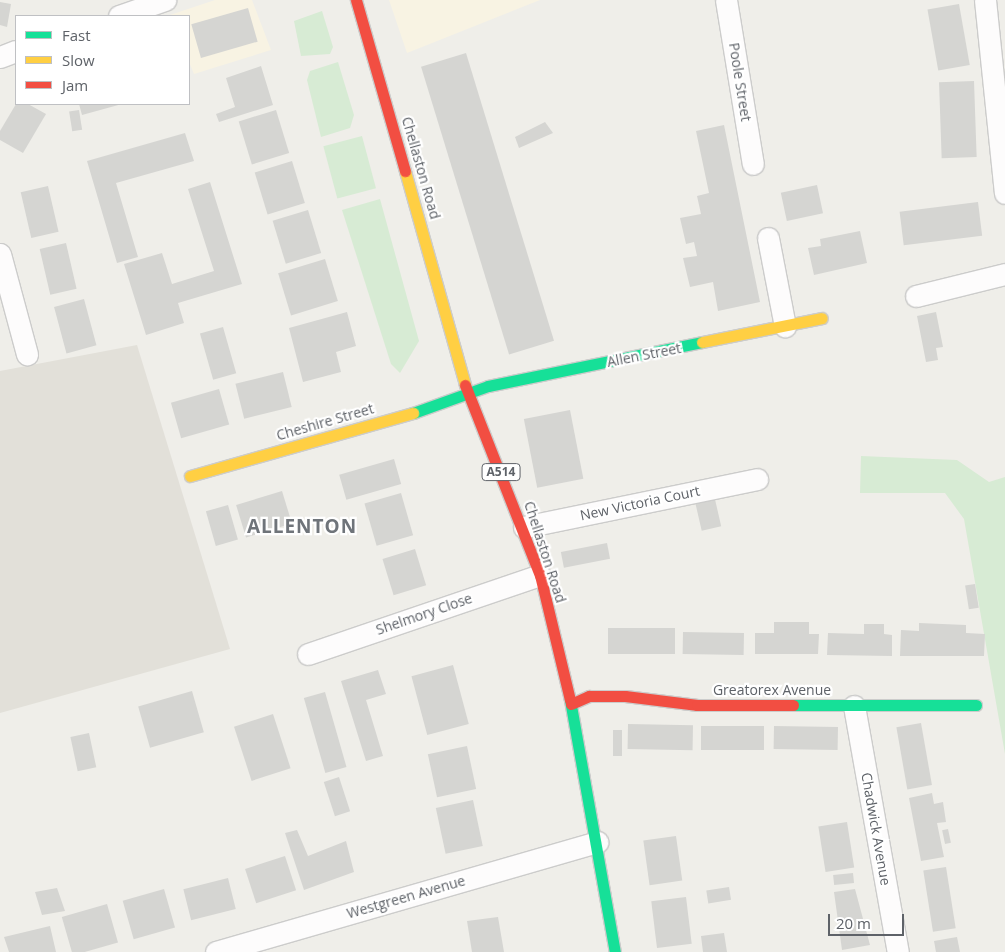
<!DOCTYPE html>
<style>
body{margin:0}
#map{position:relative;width:1005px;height:952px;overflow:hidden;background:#efeee9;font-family:"Open Sans",sans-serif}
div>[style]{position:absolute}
.commercial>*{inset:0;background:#f8f3e3}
.education>*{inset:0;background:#e2e0d9}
.green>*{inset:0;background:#d7ebd4;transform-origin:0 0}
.building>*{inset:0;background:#d5d5d2;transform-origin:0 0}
.roads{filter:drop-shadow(1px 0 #cccccb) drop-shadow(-1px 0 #cccccb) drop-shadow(0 1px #cccccb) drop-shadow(0 -1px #cccccb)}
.street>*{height:21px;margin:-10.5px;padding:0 10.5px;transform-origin:10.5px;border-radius:10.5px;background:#fdfcfc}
.fast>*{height:11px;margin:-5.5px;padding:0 5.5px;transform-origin:5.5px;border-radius:5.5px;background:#16e098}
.slow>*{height:11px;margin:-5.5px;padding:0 5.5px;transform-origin:5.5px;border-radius:5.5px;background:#ffcf43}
.jam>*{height:11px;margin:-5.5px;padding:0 5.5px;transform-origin:5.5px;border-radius:5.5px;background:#f24e42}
span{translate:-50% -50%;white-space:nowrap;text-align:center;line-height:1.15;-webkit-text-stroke:4.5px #fff;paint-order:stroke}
.shield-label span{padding:1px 4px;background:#fff;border:1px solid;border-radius:4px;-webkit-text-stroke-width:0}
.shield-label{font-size:12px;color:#5e6268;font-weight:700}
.street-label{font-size:14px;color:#5e6268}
.district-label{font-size:19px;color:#6f747a;font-weight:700;letter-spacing:1px}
.legend{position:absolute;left:15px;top:15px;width:175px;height:90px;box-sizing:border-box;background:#fff;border:1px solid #bfc0c3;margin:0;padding:6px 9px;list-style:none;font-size:15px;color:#5e6268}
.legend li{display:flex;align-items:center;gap:10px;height:25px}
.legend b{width:25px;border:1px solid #bfc0c3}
.scale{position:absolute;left:828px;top:914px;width:76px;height:22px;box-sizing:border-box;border:2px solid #5e6268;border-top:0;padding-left:6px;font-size:15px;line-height:18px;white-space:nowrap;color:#5e6268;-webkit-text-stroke:4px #fff;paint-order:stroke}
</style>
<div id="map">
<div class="commercial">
<div style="clip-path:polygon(215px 0,252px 0,271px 50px,194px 74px,189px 62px,189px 16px,170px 15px)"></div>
<div style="clip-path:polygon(389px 0,540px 0,407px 53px)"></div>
</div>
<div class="education">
<div style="clip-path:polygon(137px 345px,230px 649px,0 713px,0 371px)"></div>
</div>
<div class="green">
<div style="clip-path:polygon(322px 11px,333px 47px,330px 54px,301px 56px,294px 21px)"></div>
<div style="clip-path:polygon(338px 62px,354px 115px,350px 128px,321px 137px,307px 80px,310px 71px)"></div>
<div style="left:362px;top:136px;width:54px;height:40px;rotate:75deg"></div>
<div style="clip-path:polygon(380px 199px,419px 341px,400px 373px,391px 364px,342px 210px)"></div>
<div style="clip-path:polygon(861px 456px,957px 460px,989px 482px,1005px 477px,1005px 754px,964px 519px,945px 493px,860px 493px)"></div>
</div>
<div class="building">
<div style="clip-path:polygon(0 2px,11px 4px,7px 27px,0 25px)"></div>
<div style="left:959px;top:4px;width:62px;height:32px;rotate:80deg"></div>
<div style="left:248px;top:8px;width:35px;height:59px;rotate:74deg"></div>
<div style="left:466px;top:53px;width:301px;height:47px;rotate:73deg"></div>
<div style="clip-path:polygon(261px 66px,273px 105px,219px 122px,216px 114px,235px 107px,226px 78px)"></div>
<div style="left:974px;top:81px;width:76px;height:35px;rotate:88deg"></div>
<div style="clip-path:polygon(16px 104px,28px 104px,46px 114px,23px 153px,0 140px,0 131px)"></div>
<div style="clip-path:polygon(79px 104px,122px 104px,82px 115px)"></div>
<div style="left:79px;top:110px;width:20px;height:10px;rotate:81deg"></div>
<div style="left:276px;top:110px;width:45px;height:39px;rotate:73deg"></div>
<div style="clip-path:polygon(545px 122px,553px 133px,519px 148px,515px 137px)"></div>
<div style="clip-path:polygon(724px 125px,760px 302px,718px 311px,713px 282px,690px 287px,683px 258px,697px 256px,694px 242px,686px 244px,680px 218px,701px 214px,697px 196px,709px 193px,696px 131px)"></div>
<div style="clip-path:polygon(185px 133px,194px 161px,116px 183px,138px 257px,117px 263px,87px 161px)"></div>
<div style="left:292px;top:161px;width:44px;height:39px;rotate:73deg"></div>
<div style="clip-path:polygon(210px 182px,242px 284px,178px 303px,184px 323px,146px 335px,124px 264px,162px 253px,172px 284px,214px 271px,188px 189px)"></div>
<div style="left:817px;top:185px;width:29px;height:37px;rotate:78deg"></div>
<div style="left:48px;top:186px;width:47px;height:28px;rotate:77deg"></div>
<div style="left:978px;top:202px;width:34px;height:79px;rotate:83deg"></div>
<div style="left:308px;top:210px;width:45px;height:37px;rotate:73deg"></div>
<div style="clip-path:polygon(860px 231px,867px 263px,814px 275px,808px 248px,821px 246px,820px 239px)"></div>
<div style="left:66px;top:243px;width:47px;height:27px;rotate:77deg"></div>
<div style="left:325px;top:259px;width:44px;height:49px;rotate:73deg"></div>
<div style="left:84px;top:299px;width:48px;height:31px;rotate:75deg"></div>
<div style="clip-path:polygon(347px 312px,356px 346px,336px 352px,341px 372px,303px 382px,289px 328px)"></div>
<div style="clip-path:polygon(936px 312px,943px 347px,936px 348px,938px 360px,926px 362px,917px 316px)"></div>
<div style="left:223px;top:327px;width:48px;height:24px;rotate:74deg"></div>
<div style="left:283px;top:372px;width:36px;height:49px;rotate:76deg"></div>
<div style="left:219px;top:389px;width:37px;height:50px;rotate:74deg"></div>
<div style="left:570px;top:410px;width:70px;height:47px;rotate:79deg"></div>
<div style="left:394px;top:459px;width:26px;height:57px;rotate:74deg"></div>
<div style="left:282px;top:491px;width:34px;height:48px;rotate:73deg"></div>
<div style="left:401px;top:493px;width:44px;height:38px;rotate:74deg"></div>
<div style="left:714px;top:495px;width:32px;height:20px;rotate:77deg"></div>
<div style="left:228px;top:505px;width:36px;height:23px;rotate:74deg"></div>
<div style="left:607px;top:543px;width:16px;height:47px;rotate:79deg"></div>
<div style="left:415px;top:549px;width:38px;height:34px;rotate:73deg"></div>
<div style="left:975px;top:584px;width:24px;height:10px;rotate:81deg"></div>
<div style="clip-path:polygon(774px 622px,809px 622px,809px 634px,819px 634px,818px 654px,755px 654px,755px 633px,774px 633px)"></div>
<div style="clip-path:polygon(919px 623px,966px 625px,966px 633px,985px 634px,984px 656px,900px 656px,901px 630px,919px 631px)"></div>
<div style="clip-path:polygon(864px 624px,884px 624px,884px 634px,892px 635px,892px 656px,827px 655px,828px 633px,864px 634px)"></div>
<div style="left:608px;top:628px;width:67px;height:26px"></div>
<div style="left:683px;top:632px;width:61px;height:22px;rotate:1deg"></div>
<div style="left:453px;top:665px;width:61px;height:43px;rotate:75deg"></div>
<div style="clip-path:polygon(378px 670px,386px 694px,366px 700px,383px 756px,366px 761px,341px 681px)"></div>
<div style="left:192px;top:691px;width:43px;height:56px;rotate:74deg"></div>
<div style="left:325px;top:692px;width:78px;height:22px;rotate:74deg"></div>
<div style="left:273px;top:714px;width:57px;height:41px;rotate:72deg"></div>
<div style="left:921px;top:723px;width:63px;height:25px;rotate:80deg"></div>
<div style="left:628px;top:724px;width:65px;height:25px;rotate:1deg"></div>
<div style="left:701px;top:726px;width:63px;height:24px"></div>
<div style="left:774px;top:726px;width:64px;height:23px;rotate:1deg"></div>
<div style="left:613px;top:730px;width:9px;height:26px"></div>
<div style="left:89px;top:733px;width:35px;height:19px;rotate:78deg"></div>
<div style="left:467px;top:746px;width:44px;height:40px;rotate:78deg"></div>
<div style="left:339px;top:777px;width:36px;height:16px;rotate:72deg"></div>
<div style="clip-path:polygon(932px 793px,934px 804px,943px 802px,946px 822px,937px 823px,944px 857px,921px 861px,909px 798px)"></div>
<div style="left:473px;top:800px;width:47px;height:38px;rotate:78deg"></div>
<div style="left:847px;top:822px;width:46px;height:29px;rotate:81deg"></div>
<div style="left:948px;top:829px;width:14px;height:6px;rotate:78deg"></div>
<div style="clip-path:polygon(297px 830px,308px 856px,346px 841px,354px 872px,304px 890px,285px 833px)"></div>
<div style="left:676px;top:836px;width:45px;height:33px;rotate:82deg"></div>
<div style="left:285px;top:856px;width:36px;height:42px;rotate:72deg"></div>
<div style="left:946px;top:867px;width:62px;height:23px;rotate:81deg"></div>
<div style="left:853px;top:873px;width:10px;height:20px;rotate:84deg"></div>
<div style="left:228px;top:878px;width:32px;height:46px;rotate:76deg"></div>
<div style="left:729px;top:887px;width:13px;height:23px;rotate:81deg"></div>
<div style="clip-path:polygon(57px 888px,65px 911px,42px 915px,35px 892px)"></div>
<div style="left:164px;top:889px;width:40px;height:43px;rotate:74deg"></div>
<div style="clip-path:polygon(855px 889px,870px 945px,842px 950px,834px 892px)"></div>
<div style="left:686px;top:897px;width:47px;height:35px;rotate:83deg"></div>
<div style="left:107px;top:904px;width:40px;height:47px;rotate:74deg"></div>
<div style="clip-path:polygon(498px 917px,504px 952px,472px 952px,467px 921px)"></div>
<div style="clip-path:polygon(50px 926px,56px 952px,9px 952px,4px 937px)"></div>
<div style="clip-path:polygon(724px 933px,727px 952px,703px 952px,701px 936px)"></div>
<div style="clip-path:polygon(957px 937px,960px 952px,936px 952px,934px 941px)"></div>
</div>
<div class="roads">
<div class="street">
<div style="left:726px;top:0;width:166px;rotate:80.7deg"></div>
<div style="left:985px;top:0;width:194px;rotate:84.1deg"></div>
<div style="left:119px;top:16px;width:49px;rotate:-19.2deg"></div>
<div style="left:0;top:57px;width:17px;rotate:-21deg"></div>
<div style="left:768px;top:238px;width:90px;rotate:79.1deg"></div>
<div style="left:0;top:254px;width:104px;rotate:74.9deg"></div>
<div style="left:916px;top:296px;width:92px;rotate:-13.9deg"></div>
<div style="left:524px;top:527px;width:238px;rotate:-11.6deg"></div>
<div style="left:308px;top:654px;width:245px;rotate:-18.8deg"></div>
<div style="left:854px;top:706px;width:250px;rotate:79.9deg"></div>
<div style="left:216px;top:952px;width:397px;rotate:-16.1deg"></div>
</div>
<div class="fast">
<div style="left:413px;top:413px;width:80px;rotate:-19.8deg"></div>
<div style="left:488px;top:386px;width:218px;rotate:-11.6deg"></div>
<div style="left:570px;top:700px;width:256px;rotate:79.9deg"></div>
<div style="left:793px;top:705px;width:183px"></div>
</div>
<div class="slow">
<div style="left:405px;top:171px;width:222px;rotate:74.3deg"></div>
<div style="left:702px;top:342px;width:122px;rotate:-11.3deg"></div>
<div style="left:190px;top:476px;width:232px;rotate:-15.8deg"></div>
</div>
<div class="jam">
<div style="left:356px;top:0;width:178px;rotate:74deg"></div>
<div style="left:465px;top:385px;width:204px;rotate:68.5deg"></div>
<div style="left:540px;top:575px;width:129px;rotate:76.5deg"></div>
<div style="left:571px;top:704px;width:20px;rotate:-24deg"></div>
<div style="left:589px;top:696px;width:36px"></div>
<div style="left:625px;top:696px;width:73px;rotate:7.1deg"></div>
<div style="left:697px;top:705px;width:96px"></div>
</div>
</div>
<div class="shield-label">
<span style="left:501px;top:472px">A514</span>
</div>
<div class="street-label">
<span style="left:740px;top:82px;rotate:81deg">Poole Street</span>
<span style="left:421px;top:168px;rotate:74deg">Chellaston Road</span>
<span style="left:644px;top:355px;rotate:-11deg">Allen Street</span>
<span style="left:325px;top:422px;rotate:-16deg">Cheshire Street</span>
<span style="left:640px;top:503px;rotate:-12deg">New Victoria Court</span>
<span style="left:545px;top:552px;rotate:72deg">Chellaston Road</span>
<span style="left:424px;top:614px;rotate:-19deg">Shelmory Close</span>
<span style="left:772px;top:690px">Greatorex Avenue</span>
<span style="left:876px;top:829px;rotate:80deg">Chadwick Avenue</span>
<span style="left:406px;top:897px;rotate:-16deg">Westgreen Avenue</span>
</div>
<div class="district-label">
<span style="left:302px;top:527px">ALLENTON</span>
</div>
<ul class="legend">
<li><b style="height:6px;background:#16e098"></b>Fast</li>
<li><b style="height:6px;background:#ffcf43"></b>Slow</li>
<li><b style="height:6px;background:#f24e42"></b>Jam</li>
</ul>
<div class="scale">20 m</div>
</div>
